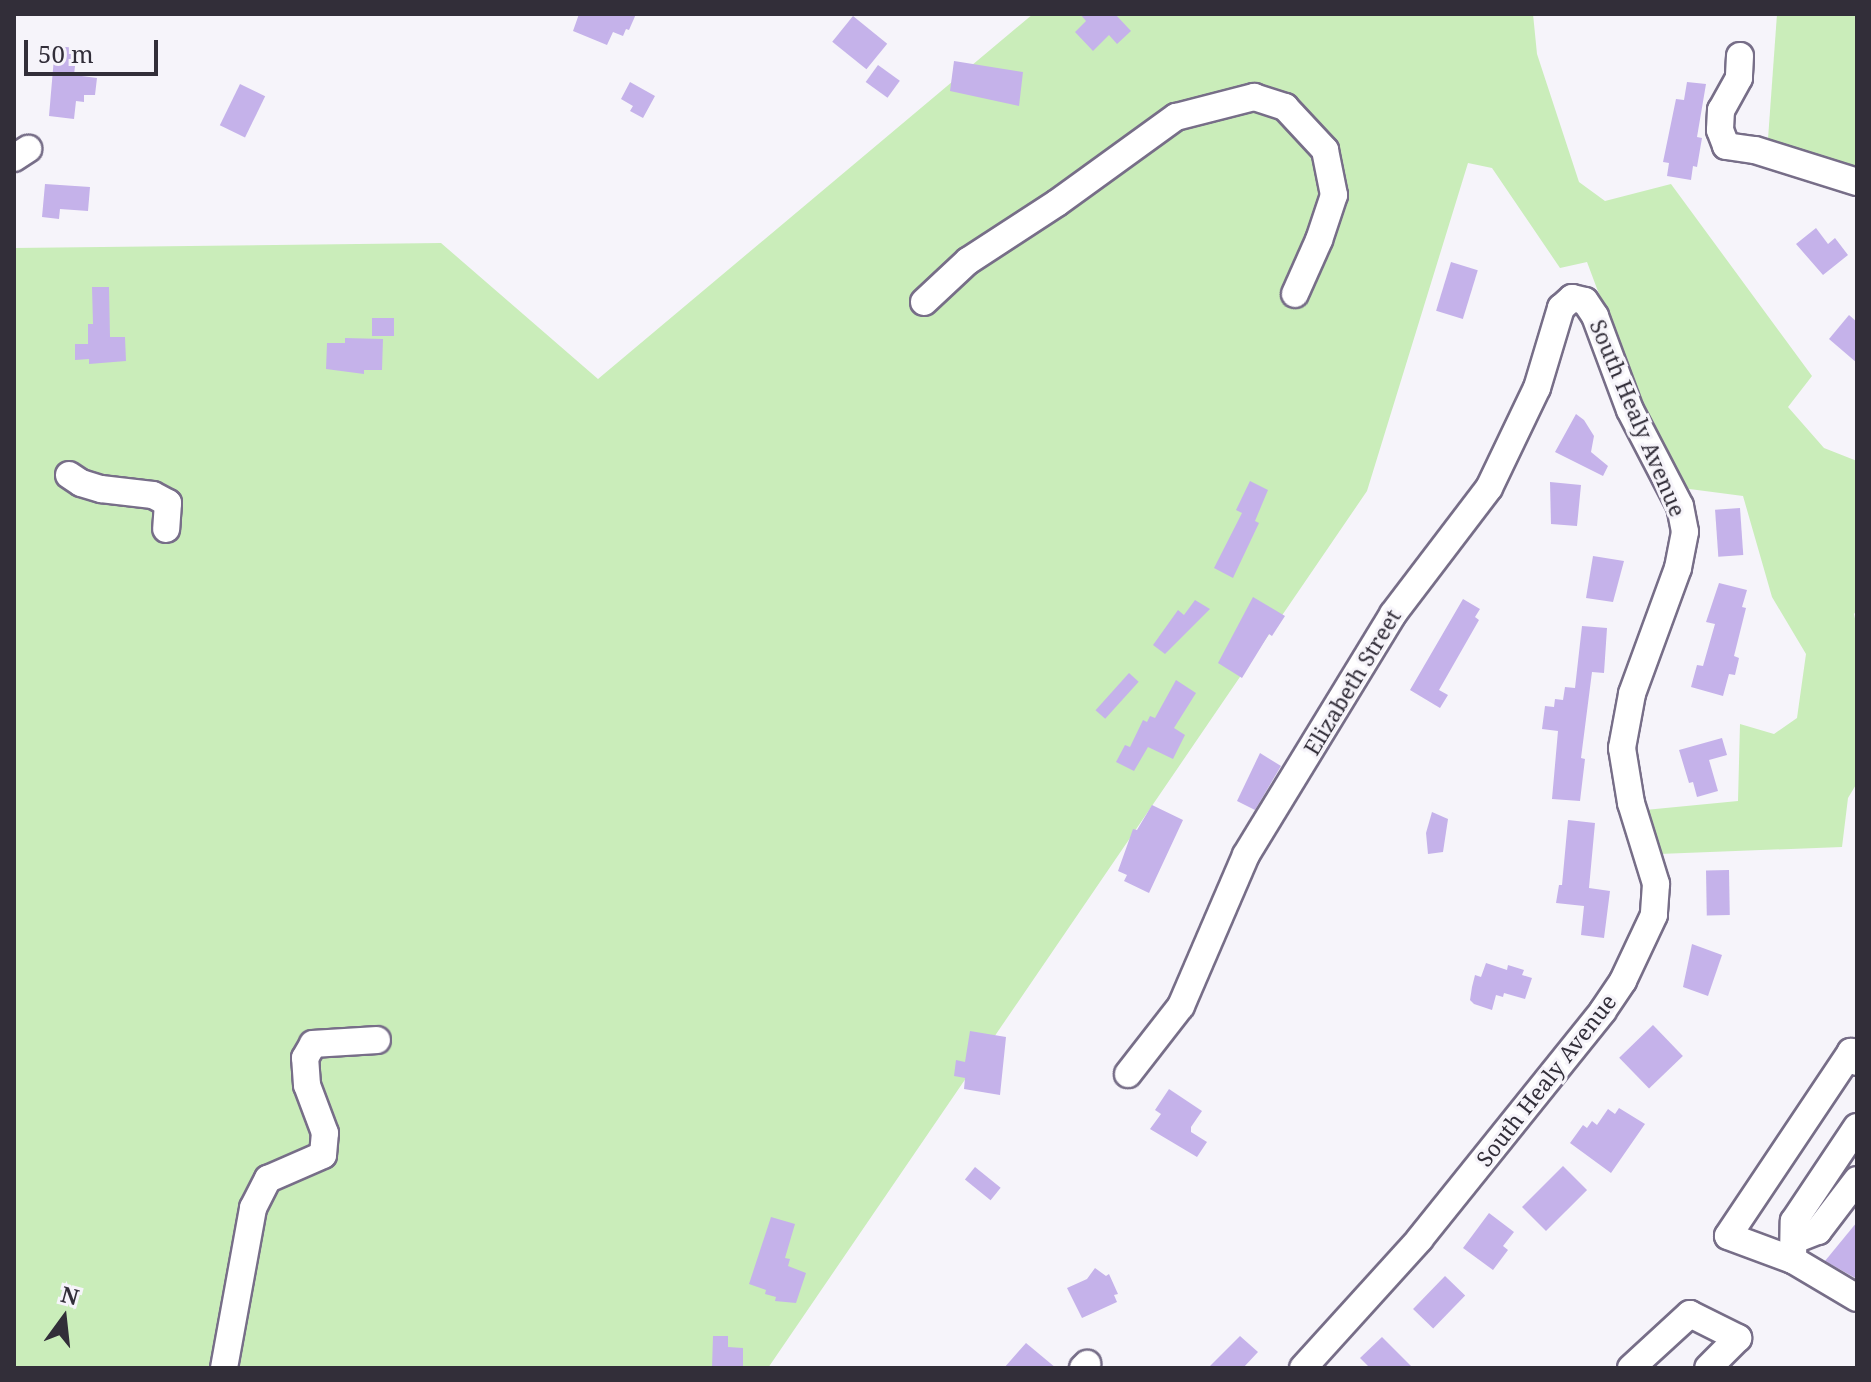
<!DOCTYPE html>
<style>
body{margin:0}
#map{position:relative;width:1871px;height:1382px;overflow:hidden;background:#f6f4fa;font-family:"Noto Serif",serif}
div>[style]{position:absolute}
.green>*{inset:0;background:#caedba}
.building>*{inset:0;background:#c5b2ea;transform-origin:0 0}
.roads{filter:drop-shadow(2px 0 #776e88) drop-shadow(-2px 0 #776e88) drop-shadow(0 2px #776e88) drop-shadow(0 -2px #776e88)}
.minor>*{height:26px;margin:-13px;padding:0 13px;transform-origin:13px;border-radius:13px;background:#fff}
span{translate:-50% -50%;white-space:nowrap;text-align:center;line-height:1.15;-webkit-text-stroke:6px #f6f4fa;paint-order:stroke}
.street-label{font-size:22px;color:#322e39}
.frame{position:absolute;inset:0;border:16px solid #322e39;pointer-events:none}
.north{position:absolute;left:24px;top:1278px;width:80px;height:80px;-webkit-text-stroke:6px #f6f4fa;paint-order:stroke;rotate:15deg;font-size:22px;font-weight:700;line-height:32px;text-align:center;color:#322e39}
.north::after{content:'';display:block;margin:auto;width:28px;height:36px;background:#322e39;clip-path:polygon(50% 0,100% 100%,50% 72%,0 100%)}
.scale{position:absolute;left:24px;top:40px;width:134px;height:36px;box-sizing:border-box;border:4px solid #322e39;border-top:0;padding-left:10px;font-size:24px;line-height:28px;white-space:nowrap;color:#322e39;-webkit-text-stroke:6px #f6f4fa;paint-order:stroke}
</style>
<div id="map">
<div class="green">
<div style="clip-path:polygon(1033px 14px,1533px 14px,1537px 54px,1579px 182px,1605px 201px,1671px 184px,1812px 376px,1788px 407px,1824px 448px,1857px 461px,1857px 610px,1854px 614px,1857px 628px,1857px 783px,1848px 798px,1842px 847px,1659px 854px,1645px 810px,1738px 801px,1740px 724px,1774px 734px,1797px 718px,1806px 654px,1772px 597px,1743px 496px,1682px 488px,1657px 449px,1587px 262px,1560px 268px,1492px 168px,1468px 163px,1367px 491px,768px 1368px,14px 1368px,14px 248px,441px 243px,598px 379px)"></div>
<div style="clip-path:polygon(1777px 14px,1857px 14px,1857px 170px,1771px 143px,1768px 139px)"></div>
</div>
<div class="building">
<div style="clip-path:polygon(579px 14px,636px 14px,629px 30px,626px 29px,623px 36px,613px 32px,607px 45px,573px 31px)"></div>
<div style="clip-path:polygon(1080px 14px,1115px 14px,1131px 31px,1117px 44px,1109px 35px,1093px 51px,1075px 32px,1086px 21px)"></div>
<div style="left:853px;top:16px;width:44px;height:33px;rotate:39deg"></div>
<div style="clip-path:polygon(55px 46px,77px 48px,74px 75px,97px 78px,95px 95px,84px 95px,84px 102px,76px 101px,74px 119px,49px 116px)"></div>
<div style="clip-path:polygon(954px 61px,1023px 72px,1019px 106px,950px 91px)"></div>
<div style="left:878px;top:65px;width:27px;height:21px;rotate:36deg"></div>
<div style="clip-path:polygon(630px 82px,655px 96px,643px 118px,630px 111px,633px 106px,621px 99px)"></div>
<div style="clip-path:polygon(1687px 82px,1706px 84px,1697px 137px,1702px 138px,1697px 167px,1693px 166px,1691px 180px,1667px 176px,1669px 163px,1663px 162px,1676px 99px,1684px 100px)"></div>
<div style="left:240px;top:84px;width:28px;height:46px;rotate:26deg"></div>
<div style="clip-path:polygon(45px 184px,90px 187px,88px 211px,60px 209px,59px 219px,42px 217px)"></div>
<div style="clip-path:polygon(1816px 228px,1828px 244px,1835px 238px,1848px 255px,1823px 275px,1796px 244px)"></div>
<div style="left:1451px;top:262px;width:28px;height:51px;rotate:17deg"></div>
<div style="clip-path:polygon(92px 287px,109px 287px,110px 337px,125px 337px,126px 361px,89px 364px,89px 359px,75px 360px,75px 344px,88px 344px,88px 324px,93px 324px)"></div>
<div style="clip-path:polygon(1849px 315px,1857px 322px,1857px 363px,1829px 339px)"></div>
<div style="left:372px;top:318px;width:22px;height:18px"></div>
<div style="clip-path:polygon(345px 338px,383px 339px,382px 370px,364px 370px,364px 374px,326px 369px,327px 343px,345px 343px)"></div>
<div style="clip-path:polygon(1576px 414px,1584px 420px,1594px 436px,1591px 452px,1608px 466px,1603px 476px,1555px 452px)"></div>
<div style="clip-path:polygon(1250px 481px,1268px 490px,1255px 521px,1259px 523px,1233px 578px,1214px 568px,1242px 513px,1236px 510px)"></div>
<div style="clip-path:polygon(1550px 482px,1581px 485px,1577px 526px,1551px 524px)"></div>
<div style="left:1740px;top:508px;width:47px;height:25px;rotate:86deg"></div>
<div style="clip-path:polygon(1593px 556px,1624px 561px,1613px 602px,1586px 598px)"></div>
<div style="clip-path:polygon(1719px 583px,1747px 590px,1742px 607px,1746px 608px,1734px 656px,1739px 658px,1735px 675px,1729px 674px,1723px 696px,1691px 687px,1697px 665px,1703px 666px,1715px 624px,1706px 622px)"></div>
<div style="clip-path:polygon(1253px 597px,1285px 616px,1272px 636px,1269px 634px,1242px 678px,1218px 663px)"></div>
<div style="clip-path:polygon(1463px 599px,1480px 609px,1475px 617px,1479px 620px,1439px 690px,1448px 695px,1440px 708px,1410px 690px)"></div>
<div style="clip-path:polygon(1195px 600px,1210px 609px,1165px 654px,1153px 645px,1178px 610px,1184px 615px)"></div>
<div style="clip-path:polygon(1582px 626px,1607px 628px,1604px 673px,1592px 672px,1581px 758px,1585px 759px,1580px 801px,1552px 799px,1558px 731px,1542px 729px,1545px 706px,1554px 707px,1555px 699px,1563px 700px,1565px 687px,1575px 688px)"></div>
<div style="left:1129px;top:673px;width:13px;height:50px;rotate:42deg"></div>
<div style="clip-path:polygon(1176px 680px,1196px 693px,1174px 728px,1185px 735px,1173px 759px,1148px 747px,1134px 771px,1116px 762px,1125px 745px,1130px 747px,1143px 720px,1147px 722px,1150px 716px,1155px 718px)"></div>
<div style="clip-path:polygon(1722px 738px,1727px 755px,1709px 760px,1718px 791px,1697px 797px,1693px 782px,1689px 783px,1679px 750px)"></div>
<div style="clip-path:polygon(1260px 753px,1281px 766px,1255px 810px,1237px 801px)"></div>
<div style="clip-path:polygon(1152px 805px,1183px 820px,1149px 893px,1124px 881px,1127px 875px,1118px 871px,1133px 829px,1137px 830px)"></div>
<div style="clip-path:polygon(1432px 812px,1448px 819px,1443px 852px,1428px 854px,1426px 833px)"></div>
<div style="clip-path:polygon(1568px 820px,1595px 823px,1589px 888px,1610px 891px,1604px 938px,1581px 935px,1584px 906px,1556px 903px,1559px 885px,1562px 885px)"></div>
<div style="left:1729px;top:870px;width:45px;height:23px;rotate:89deg"></div>
<div style="clip-path:polygon(1692px 944px,1722px 955px,1708px 996px,1683px 987px)"></div>
<div style="clip-path:polygon(1486px 963px,1507px 970px,1508px 965px,1524px 970px,1522px 975px,1532px 978px,1525px 999px,1504px 993px,1503px 997px,1496px 995px,1492px 1010px,1474px 1004px,1470px 1000px,1472px 987px,1475px 975px,1481px 977px)"></div>
<div style="left:1653px;top:1025px;width:43px;height:47px;rotate:46deg"></div>
<div style="clip-path:polygon(970px 1031px,1006px 1037px,1000px 1095px,964px 1089px,965px 1078px,954px 1076px,956px 1060px,965px 1062px)"></div>
<div style="clip-path:polygon(1169px 1089px,1202px 1111px,1191px 1127px,1191px 1132px,1207px 1142px,1197px 1157px,1150px 1129px,1161px 1114px,1155px 1110px)"></div>
<div style="clip-path:polygon(1619px 1108px,1645px 1124px,1611px 1173px,1570px 1143px,1583px 1125px,1587px 1128px,1592px 1121px,1597px 1125px,1608px 1109px,1615px 1114px)"></div>
<div style="left:1563px;top:1166px;width:34px;height:58px;rotate:45deg"></div>
<div style="left:975px;top:1167px;width:33px;height:16px;rotate:39deg"></div>
<div style="clip-path:polygon(1489px 1213px,1514px 1232px,1503px 1246px,1508px 1250px,1493px 1270px,1463px 1248px)"></div>
<div style="clip-path:polygon(771px 1217px,795px 1224px,785px 1258px,790px 1259px,788px 1266px,806px 1273px,796px 1303px,775px 1301px,776px 1297px,765px 1294px,766px 1290px,749px 1284px)"></div>
<div style="clip-path:polygon(1857px 1222px,1857px 1279px,1825px 1261px)"></div>
<div style="clip-path:polygon(1095px 1268px,1106px 1276px,1109px 1274px,1118px 1294px,1114px 1295px,1117px 1302px,1082px 1318px,1067px 1288px,1087px 1279px)"></div>
<div style="left:1445px;top:1276px;width:28px;height:46px;rotate:44deg"></div>
<div style="clip-path:polygon(713px 1336px,728px 1336px,728px 1347px,743px 1348px,743px 1368px,712px 1368px)"></div>
<div style="clip-path:polygon(1240px 1336px,1258px 1352px,1243px 1368px,1208px 1368px)"></div>
<div style="clip-path:polygon(1382px 1337px,1413px 1368px,1370px 1368px,1360px 1358px)"></div>
<div style="clip-path:polygon(1026px 1343px,1056px 1368px,1004px 1368px)"></div>
</div>
<div class="roads">
<div class="minor">
<div style="left:1740px;top:56px;width:22px;rotate:93deg"></div>
<div style="left:1739px;top:78px;width:37px;rotate:119deg"></div>
<div style="left:1721px;top:110px;width:20px;rotate:93deg"></div>
<div style="left:1720px;top:130px;width:17px;rotate:69deg"></div>
<div style="left:1726px;top:146px;width:29px;rotate:8deg"></div>
<div style="left:1755px;top:150px;width:107px;rotate:17.4deg"></div>
<div style="left:14px;top:158px;width:17px;rotate:-33deg"></div>
<div style="left:924px;top:302px;width:60px;rotate:-43deg"></div>
<div style="left:968px;top:261px;width:106px;rotate:-33.1deg"></div>
<div style="left:1057px;top:203px;width:147px;rotate:-35.9deg"></div>
<div style="left:1176px;top:117px;width:81px;rotate:-14.4deg"></div>
<div style="left:1254px;top:97px;width:33px;rotate:18deg"></div>
<div style="left:1285px;top:107px;width:59px;rotate:47.1deg"></div>
<div style="left:1325px;top:150px;width:46px;rotate:78.7deg"></div>
<div style="left:1334px;top:195px;width:47px;rotate:108.4deg"></div>
<div style="left:1319px;top:240px;width:59px;rotate:114deg"></div>
<div style="left:69px;top:475px;width:14px;rotate:34deg"></div>
<div style="left:81px;top:483px;width:21px;rotate:17deg"></div>
<div style="left:101px;top:489px;width:52px;rotate:6.6deg"></div>
<div style="left:153px;top:495px;width:17px;rotate:28deg"></div>
<div style="left:168px;top:503px;width:26px;rotate:94deg"></div>
<div style="left:1857px;top:1062px;width:12px;rotate:-121deg"></div>
<div style="left:1851px;top:1052px;width:221px;rotate:123.8deg"></div>
<div style="left:1728px;top:1236px;width:69px;rotate:20.3deg"></div>
<div style="left:1793px;top:1260px;width:74px;rotate:30.7deg"></div>
<div style="left:1128px;top:1074px;width:86px;rotate:-52.1deg"></div>
<div style="left:1181px;top:1006px;width:164px;rotate:-66.7deg"></div>
<div style="left:1246px;top:855px;width:282px;rotate:-58.6deg"></div>
<div style="left:1393px;top:614px;width:158px;rotate:-52.7deg"></div>
<div style="left:1489px;top:488px;width:111px;rotate:-64.4deg"></div>
<div style="left:1537px;top:388px;width:84px;rotate:-73.3deg"></div>
<div style="left:1561px;top:308px;width:15px;rotate:-42deg"></div>
<div style="left:1572px;top:298px;width:13px;rotate:13deg"></div>
<div style="left:1585px;top:301px;width:18px;rotate:56deg"></div>
<div style="left:1595px;top:316px;width:100px;rotate:69.6deg"></div>
<div style="left:1630px;top:410px;width:108px;rotate:62.5deg"></div>
<div style="left:1680px;top:506px;width:26px;rotate:79deg"></div>
<div style="left:1685px;top:532px;width:37px;rotate:101deg"></div>
<div style="left:1678px;top:568px;width:134px;rotate:110.1deg"></div>
<div style="left:1632px;top:694px;width:55px;rotate:100.5deg"></div>
<div style="left:1622px;top:748px;width:56px;rotate:80.7deg"></div>
<div style="left:1631px;top:803px;width:85px;rotate:72.8deg"></div>
<div style="left:1656px;top:884px;width:31px;rotate:94deg"></div>
<div style="left:1654px;top:915px;width:73px;rotate:115.2deg"></div>
<div style="left:1623px;top:981px;width:36px;rotate:124deg"></div>
<div style="left:1603px;top:1011px;width:292px;rotate:128.8deg"></div>
<div style="left:1420px;top:1239px;width:174px;rotate:132.2deg"></div>
<div style="left:1794px;top:1240px;width:26px;rotate:-21deg"></div>
<div style="left:1818px;top:1231px;width:64px;rotate:-52.6deg"></div>
<div style="left:1793px;top:1260px;width:39px;rotate:-89deg"></div>
<div style="left:1794px;top:1221px;width:113px;rotate:-56.2deg"></div>
<div style="left:224px;top:1368px;width:163px;rotate:-79.7deg"></div>
<div style="left:253px;top:1208px;width:33px;rotate:-63deg"></div>
<div style="left:268px;top:1179px;width:60px;rotate:-23.6deg"></div>
<div style="left:323px;top:1155px;width:22px;rotate:-85deg"></div>
<div style="left:325px;top:1133px;width:51px;rotate:-110.6deg"></div>
<div style="left:307px;top:1085px;width:27px;rotate:-94deg"></div>
<div style="left:305px;top:1058px;width:16px;rotate:-60deg"></div>
<div style="left:313px;top:1044px;width:64px;rotate:-3.6deg"></div>
<div style="left:1083px;top:1368px;width:6px;rotate:-45deg"></div>
<div style="left:1631px;top:1368px;width:80px;rotate:-42.5deg"></div>
<div style="left:1690px;top:1314px;width:54px;rotate:26.6deg"></div>
<div style="left:1738px;top:1338px;width:42px;rotate:135deg"></div>
</div>
</div>
<div class="street-label">
<span style="left:1638px;top:418px;rotate:67deg">South Healy Avenue</span>
<span style="left:1352px;top:682px;rotate:-59deg">Elizabeth Street</span>
<span style="left:1546px;top:1080px;rotate:-52deg">South Healy Avenue</span>
</div>
<div class="frame"></div>
<div class="north">N</div>
<div class="scale">50 m</div>
</div>
